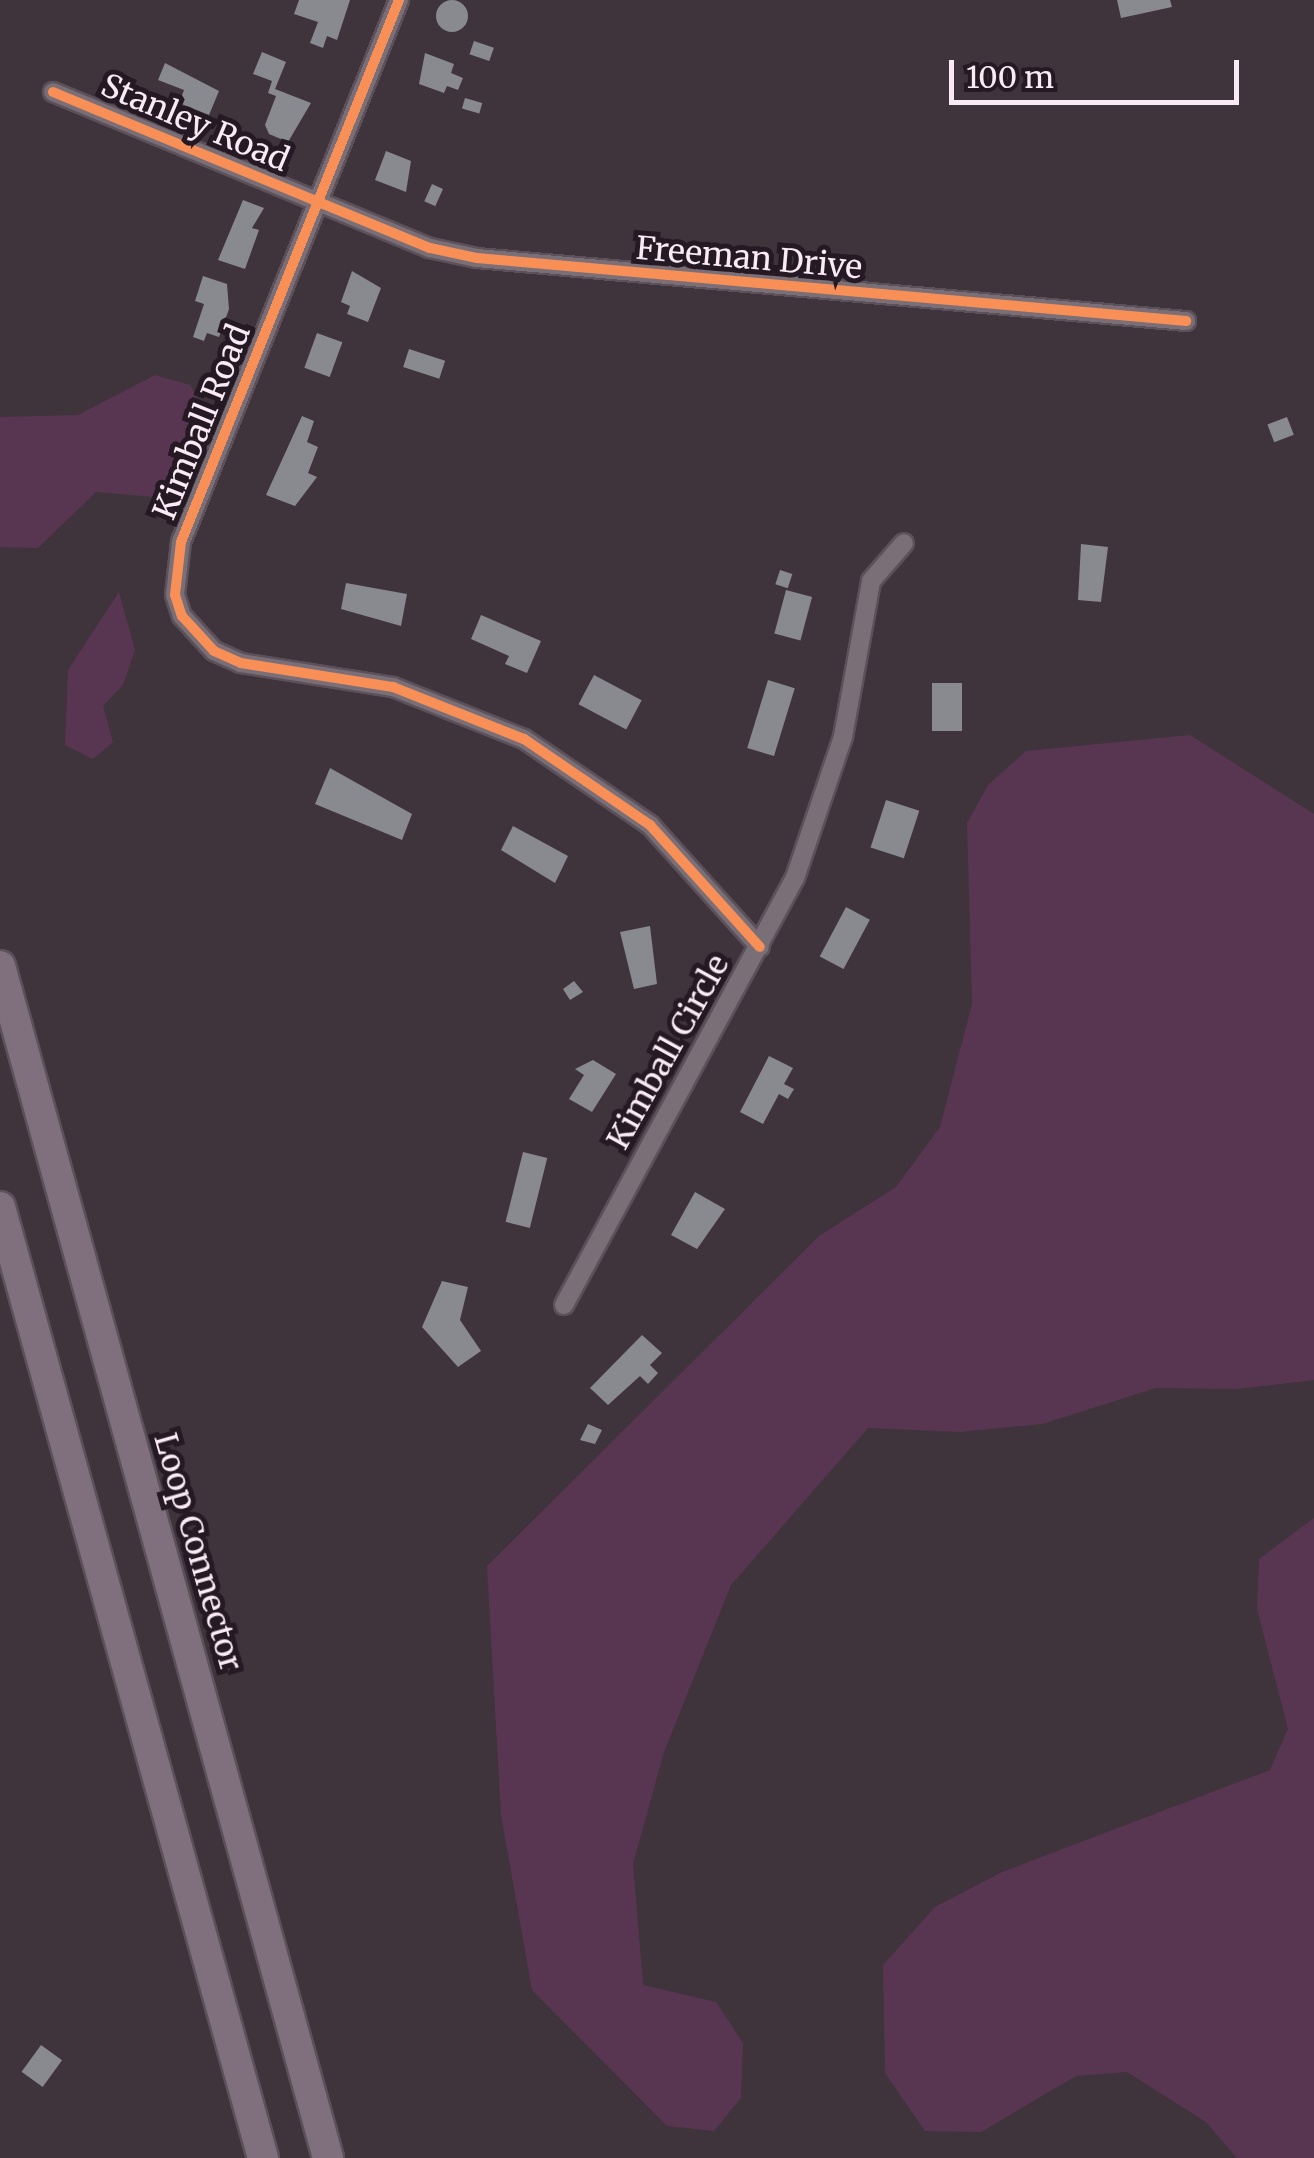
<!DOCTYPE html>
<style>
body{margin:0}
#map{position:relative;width:1314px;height:2158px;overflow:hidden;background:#3f333c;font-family:Merriweather,serif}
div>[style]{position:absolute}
.green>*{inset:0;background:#583652}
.building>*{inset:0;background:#888a90;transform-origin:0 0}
.round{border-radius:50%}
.roads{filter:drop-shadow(2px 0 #5c515a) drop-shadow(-2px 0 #5c515a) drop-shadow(0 2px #5c515a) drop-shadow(0 -2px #5c515a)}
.minor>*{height:18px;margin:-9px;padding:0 9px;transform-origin:9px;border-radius:9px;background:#7a6f77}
.motorway>*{height:30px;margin:-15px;padding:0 15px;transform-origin:15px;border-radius:15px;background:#80707d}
.cycleway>*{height:10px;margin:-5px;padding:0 5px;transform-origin:5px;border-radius:5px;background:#f78f57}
span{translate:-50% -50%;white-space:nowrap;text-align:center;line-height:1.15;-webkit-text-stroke:10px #251a23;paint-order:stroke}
.street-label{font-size:32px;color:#faeaf6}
.scale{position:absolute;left:949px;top:60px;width:290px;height:45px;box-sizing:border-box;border:5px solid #faeaf6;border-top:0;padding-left:12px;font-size:30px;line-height:35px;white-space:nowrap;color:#faeaf6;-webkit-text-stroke:8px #251a23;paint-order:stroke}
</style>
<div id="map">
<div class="green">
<div style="clip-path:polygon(155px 375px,190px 385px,201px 406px,179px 485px,153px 497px,96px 492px,38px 548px,0 547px,0 417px,78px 415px)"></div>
<div style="clip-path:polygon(119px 592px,135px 650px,123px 685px,103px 706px,113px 742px,93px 759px,65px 745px,68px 670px)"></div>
<div style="clip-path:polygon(1190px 735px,1314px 814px,1314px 1380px,1237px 1389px,1156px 1388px,1042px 1424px,960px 1432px,868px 1428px,731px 1585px,664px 1752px,633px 1864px,643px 1985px,716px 2002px,743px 2043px,741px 2098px,714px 2131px,667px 2126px,532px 1990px,501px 1815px,487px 1566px,819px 1236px,896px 1187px,940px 1127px,972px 1004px,967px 823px,988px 785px,1026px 751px)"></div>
<div style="clip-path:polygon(1314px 1518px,1314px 2158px,1237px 2158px,1206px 2122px,1127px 2072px,1076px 2076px,981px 2132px,925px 2131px,885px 2073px,883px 1965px,935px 1907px,1002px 1872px,1270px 1770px,1288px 1729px,1257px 1609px,1259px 1559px)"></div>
</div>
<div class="building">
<div style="clip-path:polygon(299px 0,350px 0,337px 40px,327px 36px,323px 48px,310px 43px,318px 22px,294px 14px)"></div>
<div style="clip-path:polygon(1117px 0,1170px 0,1172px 7px,1121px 18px)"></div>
<div class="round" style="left:436px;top:0;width:32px;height:32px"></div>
<div style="left:474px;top:41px;width:21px;height:14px;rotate:19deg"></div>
<div style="clip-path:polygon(262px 52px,286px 62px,275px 89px,311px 103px,288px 142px,269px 134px,265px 125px,276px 96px,268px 93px,272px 81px,253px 74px)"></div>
<div style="clip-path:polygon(425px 53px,454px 64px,451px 73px,463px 78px,458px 90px,447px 86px,444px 93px,419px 84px)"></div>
<div style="clip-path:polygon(165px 63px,219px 91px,209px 115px,179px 103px,184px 90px,158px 80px)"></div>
<div style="left:465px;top:98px;width:18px;height:11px;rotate:16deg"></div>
<div style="clip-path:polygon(386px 151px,411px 161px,406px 192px,375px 180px)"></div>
<div style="left:432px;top:184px;width:12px;height:19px;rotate:24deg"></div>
<div style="clip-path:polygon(243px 200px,264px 208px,252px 228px,259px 230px,245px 269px,218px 260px)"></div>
<div style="clip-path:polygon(352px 271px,381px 288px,368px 322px,347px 314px,350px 306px,341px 302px)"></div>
<div style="clip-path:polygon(203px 276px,227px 284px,229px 309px,219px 337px,207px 333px,204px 341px,193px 337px,204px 304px,195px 301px)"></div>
<div style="left:317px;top:333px;width:27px;height:37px;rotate:20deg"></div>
<div style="left:409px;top:349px;width:38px;height:19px;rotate:18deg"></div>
<div style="clip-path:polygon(302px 416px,314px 421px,307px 442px,318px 447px,308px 473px,317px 477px,295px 506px,266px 495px)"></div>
<div style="left:1287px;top:417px;width:19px;height:21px;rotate:69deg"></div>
<div style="clip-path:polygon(1081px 544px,1108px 547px,1101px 602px,1078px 600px)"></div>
<div style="left:780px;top:570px;width:13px;height:15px;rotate:18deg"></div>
<div style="clip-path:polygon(346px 583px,407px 594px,401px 626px,341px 609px)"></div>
<div style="left:786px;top:590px;width:27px;height:45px;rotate:15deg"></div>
<div style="clip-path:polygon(481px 615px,541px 641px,527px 673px,505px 664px,509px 656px,471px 639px)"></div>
<div style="left:594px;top:675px;width:54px;height:33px;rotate:28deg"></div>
<div style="left:768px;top:680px;width:28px;height:71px;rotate:17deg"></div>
<div style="left:932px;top:683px;width:30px;height:48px"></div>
<div style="clip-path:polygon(330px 768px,412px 814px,402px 840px,315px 804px)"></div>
<div style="left:886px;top:800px;width:35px;height:50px;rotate:18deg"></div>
<div style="clip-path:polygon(513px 826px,568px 856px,555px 883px,501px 850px)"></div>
<div style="left:846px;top:907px;width:27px;height:56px;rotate:28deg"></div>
<div style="clip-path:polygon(650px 926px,657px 984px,634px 989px,620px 932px)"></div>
<div style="clip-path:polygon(574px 981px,583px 992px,570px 1000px,563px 989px)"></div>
<div style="clip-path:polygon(769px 1056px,793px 1068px,784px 1084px,794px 1089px,788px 1099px,779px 1094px,763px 1124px,740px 1112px)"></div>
<div style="clip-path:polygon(593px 1060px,616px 1074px,592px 1112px,569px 1099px,584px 1075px,575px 1069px)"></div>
<div style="left:523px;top:1152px;width:25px;height:72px;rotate:14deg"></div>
<div style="clip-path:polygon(695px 1192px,725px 1209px,697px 1249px,671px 1235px)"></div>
<div style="clip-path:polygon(442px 1281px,468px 1287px,460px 1320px,481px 1351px,458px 1367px,422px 1327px)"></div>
<div style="clip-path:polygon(642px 1335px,662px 1353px,650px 1365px,658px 1373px,648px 1384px,640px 1376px,608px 1405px,590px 1388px)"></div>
<div style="clip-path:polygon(588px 1424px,602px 1430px,595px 1444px,580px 1440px)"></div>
<div style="left:41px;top:2045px;width:26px;height:33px;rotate:36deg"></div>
</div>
<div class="roads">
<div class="minor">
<div style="left:399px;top:0;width:584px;rotate:111.91deg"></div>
<div style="left:181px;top:542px;width:53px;rotate:96.5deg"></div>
<div style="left:175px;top:595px;width:22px;rotate:72deg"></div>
<div style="left:182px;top:616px;width:47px;rotate:47.6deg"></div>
<div style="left:214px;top:651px;width:30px;rotate:24deg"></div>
<div style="left:241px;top:663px;width:154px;rotate:9deg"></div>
<div style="left:393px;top:687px;width:141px;rotate:21.7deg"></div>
<div style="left:524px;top:739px;width:153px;rotate:34.3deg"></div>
<div style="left:650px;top:825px;width:164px;rotate:48deg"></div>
<div style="left:53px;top:92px;width:408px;rotate:22.5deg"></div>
<div style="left:430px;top:248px;width:48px;rotate:12deg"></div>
<div style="left:477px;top:258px;width:712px;rotate:5.08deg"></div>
<div style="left:564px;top:1305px;width:485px;rotate:-61.6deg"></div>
<div style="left:795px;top:878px;width:149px;rotate:-71.2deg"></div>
<div style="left:843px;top:737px;width:158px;rotate:-79.8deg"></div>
<div style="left:871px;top:581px;width:50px;rotate:-49deg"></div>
</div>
<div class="motorway">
<div style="left:0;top:966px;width:1236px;rotate:74.61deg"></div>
<div style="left:0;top:1207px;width:987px;rotate:74.54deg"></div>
</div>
</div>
<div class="cycleway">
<div style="left:399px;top:0;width:584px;rotate:111.91deg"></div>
<div style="left:181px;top:542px;width:53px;rotate:96.5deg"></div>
<div style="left:175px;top:595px;width:22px;rotate:72deg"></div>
<div style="left:182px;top:616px;width:47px;rotate:47.6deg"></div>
<div style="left:214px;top:651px;width:30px;rotate:24deg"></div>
<div style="left:241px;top:663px;width:154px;rotate:9deg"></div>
<div style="left:393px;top:687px;width:141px;rotate:21.7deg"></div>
<div style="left:524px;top:739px;width:153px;rotate:34.3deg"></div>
<div style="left:650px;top:825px;width:164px;rotate:48deg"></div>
<div style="left:53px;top:92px;width:408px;rotate:22.5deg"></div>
<div style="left:430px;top:248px;width:48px;rotate:12deg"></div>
<div style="left:477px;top:258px;width:712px;rotate:5.08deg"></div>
</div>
<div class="street-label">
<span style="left:195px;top:123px;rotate:23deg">Stanley Road</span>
<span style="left:749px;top:258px;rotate:5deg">Freeman Drive</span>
<span style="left:202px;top:422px;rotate:-68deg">Kimball Road</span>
<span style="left:668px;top:1052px;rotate:-61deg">Kimball Circle</span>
<span style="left:198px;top:1552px;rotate:74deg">Loop Connector</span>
</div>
<div class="scale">100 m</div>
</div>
